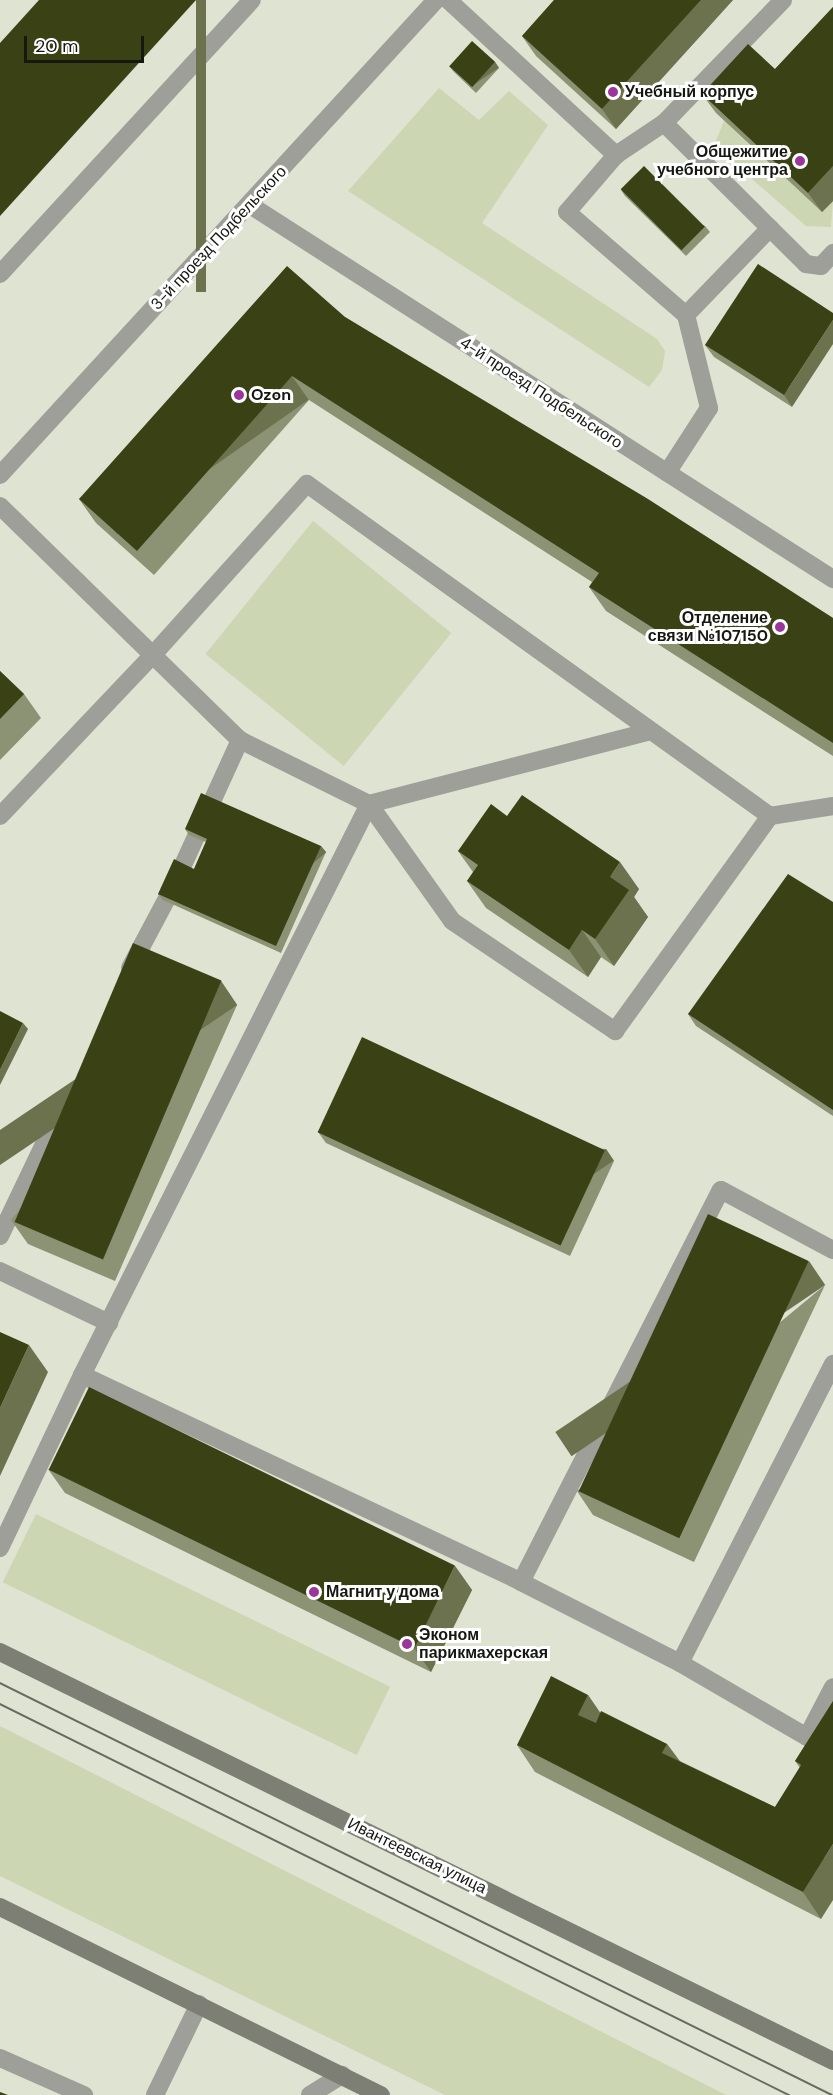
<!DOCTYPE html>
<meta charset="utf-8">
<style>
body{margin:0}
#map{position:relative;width:833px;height:2095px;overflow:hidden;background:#dfe3d2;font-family:"DM Sans",sans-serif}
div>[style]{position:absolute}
.green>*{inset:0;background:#cdd6b2;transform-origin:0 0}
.lane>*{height:18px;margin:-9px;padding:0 9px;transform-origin:9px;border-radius:9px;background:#9d9f98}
.street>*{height:18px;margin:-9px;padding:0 9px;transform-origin:9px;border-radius:9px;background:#9d9f98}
.secondary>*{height:18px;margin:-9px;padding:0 9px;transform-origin:9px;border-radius:9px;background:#7d7f75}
.tram>*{height:1.5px;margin:-0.75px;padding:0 0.75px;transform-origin:0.75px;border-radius:0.75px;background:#686a60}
.wall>*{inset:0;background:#8c9274}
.shaded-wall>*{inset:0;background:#6c724e;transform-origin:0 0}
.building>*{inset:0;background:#3a4215;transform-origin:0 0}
.dots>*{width:16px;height:16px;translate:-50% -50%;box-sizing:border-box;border:3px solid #fff;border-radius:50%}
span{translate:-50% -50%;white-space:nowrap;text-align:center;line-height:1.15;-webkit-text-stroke:6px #fff;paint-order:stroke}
.poi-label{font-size:16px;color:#151711;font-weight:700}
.left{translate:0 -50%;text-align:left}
.right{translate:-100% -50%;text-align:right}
.street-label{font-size:16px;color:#151711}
.scale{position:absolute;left:24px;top:36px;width:120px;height:27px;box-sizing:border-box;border:3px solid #151711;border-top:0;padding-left:8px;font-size:18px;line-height:21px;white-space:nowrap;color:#151711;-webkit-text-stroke:4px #fff;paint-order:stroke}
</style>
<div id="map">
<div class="green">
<div style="clip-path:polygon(439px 88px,479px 120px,509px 91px,548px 125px,482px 223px,657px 339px,665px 351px,662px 370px,649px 387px,348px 191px)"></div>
<div style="clip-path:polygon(724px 121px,822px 212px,833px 201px,831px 227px,806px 226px,737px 166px,715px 143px)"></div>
<div style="left:313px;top:521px;width:178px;height:171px;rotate:39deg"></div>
<div style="left:36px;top:1514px;width:394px;height:76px;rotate:26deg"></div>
<div style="clip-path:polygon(0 1726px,726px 2095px,445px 2095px,0 1876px)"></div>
</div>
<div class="lane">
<div style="left:448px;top:0;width:229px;rotate:42.7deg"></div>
<div style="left:616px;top:155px;width:75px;rotate:130.7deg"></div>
<div style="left:567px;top:212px;width:157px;rotate:40.9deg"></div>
<div style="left:686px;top:315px;width:96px;rotate:76.1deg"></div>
<div style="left:709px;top:408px;width:77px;rotate:122.9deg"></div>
<div style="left:664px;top:123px;width:200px;rotate:44.8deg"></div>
<div style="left:806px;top:264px;width:15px;rotate:8deg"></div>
<div style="left:821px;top:266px;width:18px;rotate:-47deg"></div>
<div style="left:616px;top:155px;width:58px;rotate:-33.7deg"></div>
<div style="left:664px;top:123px;width:171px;rotate:-45.9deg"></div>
<div style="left:0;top:274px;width:372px;rotate:-47.4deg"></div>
<div style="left:686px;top:315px;width:121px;rotate:-46deg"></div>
<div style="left:0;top:506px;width:335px;rotate:44.3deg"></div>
<div style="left:240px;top:740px;width:144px;rotate:26.4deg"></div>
<div style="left:369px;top:804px;width:143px;rotate:54.6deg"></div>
<div style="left:452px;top:921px;width:197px;rotate:34deg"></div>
<div style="left:615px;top:1031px;width:265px;rotate:-54.2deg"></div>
<div style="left:770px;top:816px;width:64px;rotate:-9deg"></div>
<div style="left:0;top:816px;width:219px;rotate:-46.5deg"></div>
<div style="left:151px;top:657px;width:233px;rotate:-48deg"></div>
<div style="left:307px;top:484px;width:570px;rotate:35.64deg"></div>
<div style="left:130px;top:968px;width:92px;rotate:-62deg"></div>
<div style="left:173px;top:887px;width:162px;rotate:-65.5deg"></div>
<div style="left:0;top:1236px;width:130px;rotate:-64.4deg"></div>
<div style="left:0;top:1271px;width:121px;rotate:25.5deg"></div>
<div style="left:82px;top:1375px;width:485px;rotate:25.2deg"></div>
<div style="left:521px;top:1582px;width:178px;rotate:27deg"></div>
<div style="left:680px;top:1663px;width:147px;rotate:30.2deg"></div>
<div style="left:807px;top:1737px;width:56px;rotate:-62.5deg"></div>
<div style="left:0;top:1548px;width:191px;rotate:-64.6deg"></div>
<div style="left:82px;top:1375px;width:639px;rotate:-63.31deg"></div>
<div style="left:369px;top:804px;width:291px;rotate:-14.5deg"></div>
<div style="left:521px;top:1582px;width:440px;rotate:-63deg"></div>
<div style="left:721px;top:1190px;width:127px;rotate:28.2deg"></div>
<div style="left:680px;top:1663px;width:336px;rotate:-62.9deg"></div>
<div style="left:0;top:2058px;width:92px;rotate:23.8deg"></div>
<div style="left:155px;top:2095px;width:101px;rotate:-64.2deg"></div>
<div style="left:310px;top:2095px;width:38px;rotate:-32deg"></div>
</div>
<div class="street">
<div style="left:250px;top:205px;width:693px;rotate:32.68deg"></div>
<div style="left:0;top:475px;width:645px;rotate:-47.45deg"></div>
</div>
<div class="secondary">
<div style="left:0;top:1652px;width:928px;rotate:26.15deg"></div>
<div style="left:0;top:1907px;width:425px;rotate:26.3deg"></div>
</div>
<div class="tram">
<div style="left:0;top:1683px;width:928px;rotate:26.34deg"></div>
<div style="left:0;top:1704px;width:881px;rotate:26.36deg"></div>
</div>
<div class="wall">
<div style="clip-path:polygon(554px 0,733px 0,616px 129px,536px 56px,522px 36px)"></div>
<div style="clip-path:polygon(833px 7px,833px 201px,822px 212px,716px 113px,702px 94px,775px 69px)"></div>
<div style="clip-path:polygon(495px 62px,499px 68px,476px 93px,454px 72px,449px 66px)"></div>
<div style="clip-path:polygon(621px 190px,705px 226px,710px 232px,686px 256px,625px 196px)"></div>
<div style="clip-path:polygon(758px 264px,792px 407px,714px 357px,705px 345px)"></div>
<div style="clip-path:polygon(345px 317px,833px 618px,833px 756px,606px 611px,589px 587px,592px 582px,309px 400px,154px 575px,96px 523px,79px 499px)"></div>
<div style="clip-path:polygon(0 671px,24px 694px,41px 718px,0 760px)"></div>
<div style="clip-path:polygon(507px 816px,639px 889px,634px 897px,648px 917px,614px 966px,601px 957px,588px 977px,486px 908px,467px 881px,473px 872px,458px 851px)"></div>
<div style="clip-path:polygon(185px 829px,321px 846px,326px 852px,281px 953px,163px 900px,158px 894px,194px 869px,206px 842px,189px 835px)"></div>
<div style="clip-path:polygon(833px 902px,833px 1116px,696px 1026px,688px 1014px)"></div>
<div style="clip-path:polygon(221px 981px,237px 1005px,115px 1281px,28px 1244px,11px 1220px)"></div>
<div style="clip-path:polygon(318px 1132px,606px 1149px,614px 1161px,570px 1256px,326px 1143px)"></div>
<div style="clip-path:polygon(825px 1285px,694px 1562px,593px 1515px,577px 1491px)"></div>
<div style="clip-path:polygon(48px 1469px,455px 1566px,472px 1590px,431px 1672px,65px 1493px)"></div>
<div style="clip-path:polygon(588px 1695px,600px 1713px,667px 1744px,680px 1761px,775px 1807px,800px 1768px,795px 1761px,833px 1701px,821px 1919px,535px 1772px,517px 1745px)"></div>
</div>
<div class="shaded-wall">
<div style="left:196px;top:0;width:10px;height:292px"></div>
<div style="clip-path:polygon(701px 0,733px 0,616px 129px,602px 109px)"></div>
<div style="left:495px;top:62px;width:7px;height:34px;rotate:56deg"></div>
<div style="clip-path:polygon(833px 166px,833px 201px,822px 212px,808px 193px)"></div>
<div style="clip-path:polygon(833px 320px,833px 344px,792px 407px,784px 395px)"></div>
<div style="left:292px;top:376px;width:29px;height:234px;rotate:55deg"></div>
<div style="left:321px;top:846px;width:8px;height:110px;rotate:50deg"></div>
<div style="clip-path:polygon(620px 862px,639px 889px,634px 897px,648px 917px,614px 966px,595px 939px,610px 877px)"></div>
<div style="clip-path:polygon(582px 930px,601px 957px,588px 977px,569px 950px)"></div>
<div style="left:221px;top:981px;width:29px;height:302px;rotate:56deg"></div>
<div style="clip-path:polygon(23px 1023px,28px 1029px,0 1085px,0 1070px)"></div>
<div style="left:606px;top:1149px;width:14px;height:105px;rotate:56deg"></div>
<div style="left:809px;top:1261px;width:29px;height:306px;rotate:56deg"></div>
<div style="clip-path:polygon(29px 1345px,48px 1372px,0 1476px,0 1408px)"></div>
<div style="clip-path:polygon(455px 1566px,472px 1590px,431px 1672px,414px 1648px)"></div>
<div style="clip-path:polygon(588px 1695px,606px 1721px,596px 1741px,578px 1715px)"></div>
<div style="clip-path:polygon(667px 1744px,686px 1770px,662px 1753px)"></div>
<div style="clip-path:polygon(833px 1844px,833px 1900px,821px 1919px,803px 1892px)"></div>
</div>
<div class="building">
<div style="clip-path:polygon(39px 0,196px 0,0 216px,0 43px)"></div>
<div style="clip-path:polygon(554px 0,701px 0,602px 109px,522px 36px)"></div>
<div style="clip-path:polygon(833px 7px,833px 166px,808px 193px,702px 94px,748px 44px,775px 69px)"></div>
<div style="left:472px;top:41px;width:31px;height:34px;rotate:42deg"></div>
<div style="left:644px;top:166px;width:86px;height:33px;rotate:45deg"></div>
<div style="clip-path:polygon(758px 264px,833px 313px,833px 320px,784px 395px,705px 345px)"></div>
<div style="clip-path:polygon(287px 266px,345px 317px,648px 499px,833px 618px,833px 743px,589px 587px,599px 573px,292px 376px,137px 551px,79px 499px)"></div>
<div style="clip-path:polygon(0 671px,24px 694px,0 719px)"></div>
<div style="clip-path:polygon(201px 793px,321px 846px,276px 946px,158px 894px,174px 859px,194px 869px,207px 839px,185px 829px)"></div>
<div style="clip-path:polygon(522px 795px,620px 862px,610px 877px,629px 890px,595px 939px,582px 930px,569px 950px,467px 881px,478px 865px,458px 851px,491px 804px,507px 816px)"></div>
<div style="clip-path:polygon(788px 874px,833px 902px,833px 1110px,688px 1014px)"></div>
<div style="left:133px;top:943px;width:96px;height:303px;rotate:23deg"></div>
<div style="clip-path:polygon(0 1011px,23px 1023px,0 1070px)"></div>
<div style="left:362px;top:1037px;width:268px;height:105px;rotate:25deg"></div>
<div style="left:708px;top:1214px;width:111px;height:306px;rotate:25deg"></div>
<div style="clip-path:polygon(0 1332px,29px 1345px,0 1408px)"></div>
<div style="left:89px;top:1387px;width:407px;height:92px;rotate:26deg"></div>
<div style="clip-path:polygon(551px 1676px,588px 1695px,578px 1715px,596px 1723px,601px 1711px,667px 1744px,662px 1753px,775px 1807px,801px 1765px,795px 1761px,833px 1701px,833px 1844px,803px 1892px,517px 1745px)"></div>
<div style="clip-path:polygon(0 2092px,8px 2095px,0 2095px)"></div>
</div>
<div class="dots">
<div style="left:613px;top:92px;background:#9b359a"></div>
<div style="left:800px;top:161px;background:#9b359a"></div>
<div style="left:239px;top:395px;background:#9b359a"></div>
<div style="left:780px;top:627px;background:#9b359a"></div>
<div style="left:314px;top:1592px;background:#9b359a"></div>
<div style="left:407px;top:1644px;background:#9b359a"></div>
</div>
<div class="poi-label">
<span class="left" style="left:625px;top:92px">Учебный корпус</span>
<span class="right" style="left:788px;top:161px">Общежитие<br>учебного центра</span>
<span class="left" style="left:251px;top:395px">Ozon</span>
<span class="right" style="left:768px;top:627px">Отделение<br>связи №107150</span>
<span class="left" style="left:326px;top:1592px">Магнит у дома</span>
<span class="left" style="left:419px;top:1644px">Эконом<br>парикмахерская</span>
</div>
<div class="street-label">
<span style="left:219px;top:238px;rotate:-47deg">3-й проезд Подбельского</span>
<span style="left:541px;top:393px;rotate:33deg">4-й проезд Подбельского</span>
<span style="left:417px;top:1856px;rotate:26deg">Ивантеевская улица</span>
</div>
<div class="scale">20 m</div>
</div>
